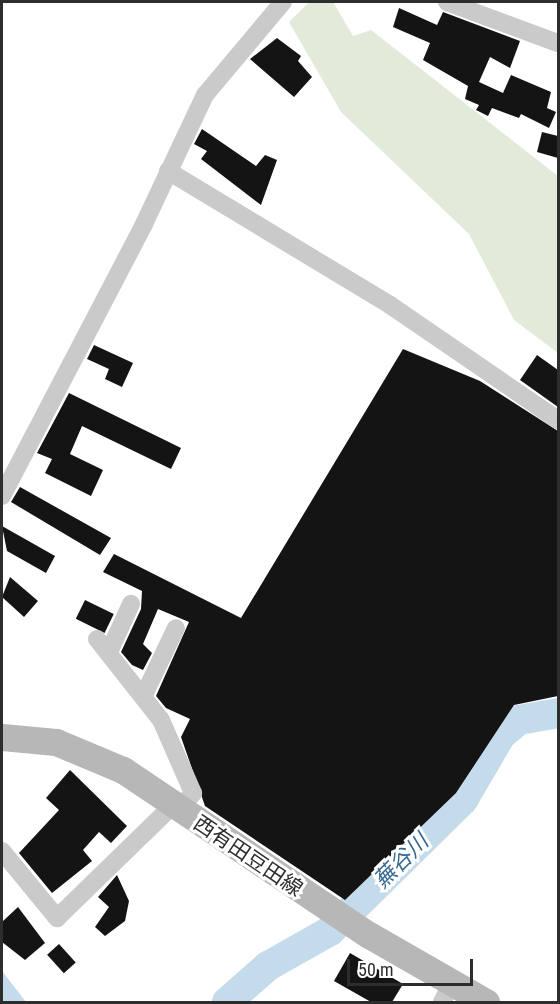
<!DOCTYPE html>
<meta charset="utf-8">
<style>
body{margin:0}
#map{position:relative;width:560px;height:1004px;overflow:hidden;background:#fff;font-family:"Roboto Condensed","Noto Sans JP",sans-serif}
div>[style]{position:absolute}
.green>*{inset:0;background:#e2ebd9}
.water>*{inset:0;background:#c4dbec}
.river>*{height:30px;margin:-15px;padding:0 15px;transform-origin:15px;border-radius:15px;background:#c4dbec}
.building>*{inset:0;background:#141414;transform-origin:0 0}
.street>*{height:18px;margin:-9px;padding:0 9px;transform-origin:9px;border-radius:9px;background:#cacaca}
.secondary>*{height:27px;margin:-13.5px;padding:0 13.5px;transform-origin:13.5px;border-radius:13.5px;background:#b7b7b7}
span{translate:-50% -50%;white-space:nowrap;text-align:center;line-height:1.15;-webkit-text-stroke:6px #fff;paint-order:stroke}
.street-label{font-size:21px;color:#2d2d2d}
.water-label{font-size:22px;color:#386a91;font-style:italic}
.frame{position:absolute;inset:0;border:3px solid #2d2d2d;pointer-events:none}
.scale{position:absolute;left:347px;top:959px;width:126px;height:27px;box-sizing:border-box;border:3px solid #2d2d2d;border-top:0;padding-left:8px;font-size:18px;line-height:21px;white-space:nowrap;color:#2d2d2d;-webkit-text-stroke:4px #fff;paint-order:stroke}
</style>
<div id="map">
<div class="green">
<div style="clip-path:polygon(309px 2px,333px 2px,353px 36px,371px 30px,558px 176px,558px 353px,514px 320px,469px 234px,341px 112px,289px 22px)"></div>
</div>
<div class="water">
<div style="clip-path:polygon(2px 971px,26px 1002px,2px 1002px)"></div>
</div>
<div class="river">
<div style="left:227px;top:1002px;width:55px;rotate:-41.3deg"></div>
<div style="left:268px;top:966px;width:71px;rotate:-29.4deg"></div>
<div style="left:330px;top:931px;width:187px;rotate:-44.6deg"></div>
<div style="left:463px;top:800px;width:75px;rotate:-59.7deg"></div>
<div style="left:501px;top:735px;width:23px;rotate:-40deg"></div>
<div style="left:519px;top:720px;width:40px;rotate:-10deg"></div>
</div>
<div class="building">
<div style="clip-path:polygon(399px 8px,437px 25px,443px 12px,520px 41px,510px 68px,490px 57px,479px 82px,503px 93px,511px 75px,551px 92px,547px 108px,556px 112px,549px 128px,521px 114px,519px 118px,492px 108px,488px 116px,476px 110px,479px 105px,465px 99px,468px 86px,423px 60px,430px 43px,393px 27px)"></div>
<div style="clip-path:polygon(277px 38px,301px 56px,298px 61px,312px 77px,294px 97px,250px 59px)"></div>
<div style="clip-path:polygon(202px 129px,256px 166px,265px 155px,277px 160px,261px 205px,201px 159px,207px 151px,194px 144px)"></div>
<div style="clip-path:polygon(542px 132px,558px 136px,558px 158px,537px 152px)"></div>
<div style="clip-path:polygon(94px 345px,133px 363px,122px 387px,105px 379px,109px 369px,87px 359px)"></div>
<div style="clip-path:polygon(403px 349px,480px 381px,558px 431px,558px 696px,514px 705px,456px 793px,345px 900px,205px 806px,181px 737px,190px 719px,166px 708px,156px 696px,189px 622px,158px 609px,143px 644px,152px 653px,143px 670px,132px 665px,121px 652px,141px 609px,142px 591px,103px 572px,114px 554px,241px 618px)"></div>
<div style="clip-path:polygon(537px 355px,558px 370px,558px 407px,520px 380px)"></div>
<div style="clip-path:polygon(69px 393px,181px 448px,171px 469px,82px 426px,70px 454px,103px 470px,91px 496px,45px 473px,52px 459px,37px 453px)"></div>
<div style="clip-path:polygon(20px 487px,111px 538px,100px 555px,11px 502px)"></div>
<div style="clip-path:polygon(2px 526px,55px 556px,46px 573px,7px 551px)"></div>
<div style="clip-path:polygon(10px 577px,38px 601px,24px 617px,2px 597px)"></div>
<div style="left:85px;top:600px;width:32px;height:21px;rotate:26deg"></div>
<div style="clip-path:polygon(70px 770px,127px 826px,111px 843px,99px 832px,83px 850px,92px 861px,52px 893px,19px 853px,59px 810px,46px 798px)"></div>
<div style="clip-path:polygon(117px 875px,129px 901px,125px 921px,105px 936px,95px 927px,109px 907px,98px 897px)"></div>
<div style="clip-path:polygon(18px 907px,45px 943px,25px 960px,2px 942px,2px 922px)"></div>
<div style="left:59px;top:944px;width:25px;height:16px;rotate:48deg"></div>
<div style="clip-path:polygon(350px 953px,403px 984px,392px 1002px,371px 1002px,334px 981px)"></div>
</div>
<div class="street">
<div style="left:447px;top:2px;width:118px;rotate:20.3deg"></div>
<div style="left:168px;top:171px;width:259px;rotate:31.1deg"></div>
<div style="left:390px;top:305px;width:204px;rotate:34.4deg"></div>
<div style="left:2px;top:496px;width:307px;rotate:-62.4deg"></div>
<div style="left:144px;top:224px;width:143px;rotate:-64.7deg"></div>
<div style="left:205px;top:95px;width:121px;rotate:-50deg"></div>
<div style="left:97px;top:639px;width:103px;rotate:51.7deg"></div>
<div style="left:161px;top:720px;width:80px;rotate:66.3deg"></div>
<div style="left:193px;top:793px;width:21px;rotate:129deg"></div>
<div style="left:109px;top:652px;width:53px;rotate:-65.4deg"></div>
<div style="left:144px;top:695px;width:74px;rotate:-64.5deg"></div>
<div style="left:2px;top:851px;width:87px;rotate:50.6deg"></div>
<div style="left:57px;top:918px;width:162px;rotate:-44.2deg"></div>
<div style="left:442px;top:1002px;width:22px;rotate:-63deg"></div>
</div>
<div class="secondary">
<div style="left:2px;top:737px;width:54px;rotate:5.3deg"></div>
<div style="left:56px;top:742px;width:73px;rotate:22.7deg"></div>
<div style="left:123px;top:770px;width:296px;rotate:33.9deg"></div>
<div style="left:369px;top:935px;width:135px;rotate:29.8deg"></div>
</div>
<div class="street-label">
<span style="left:248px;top:856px;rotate:34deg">西有田豆田線</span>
</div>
<div class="water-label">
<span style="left:401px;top:861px;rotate:-45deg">蕪谷川</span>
</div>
<div class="frame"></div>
<div class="scale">50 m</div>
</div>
